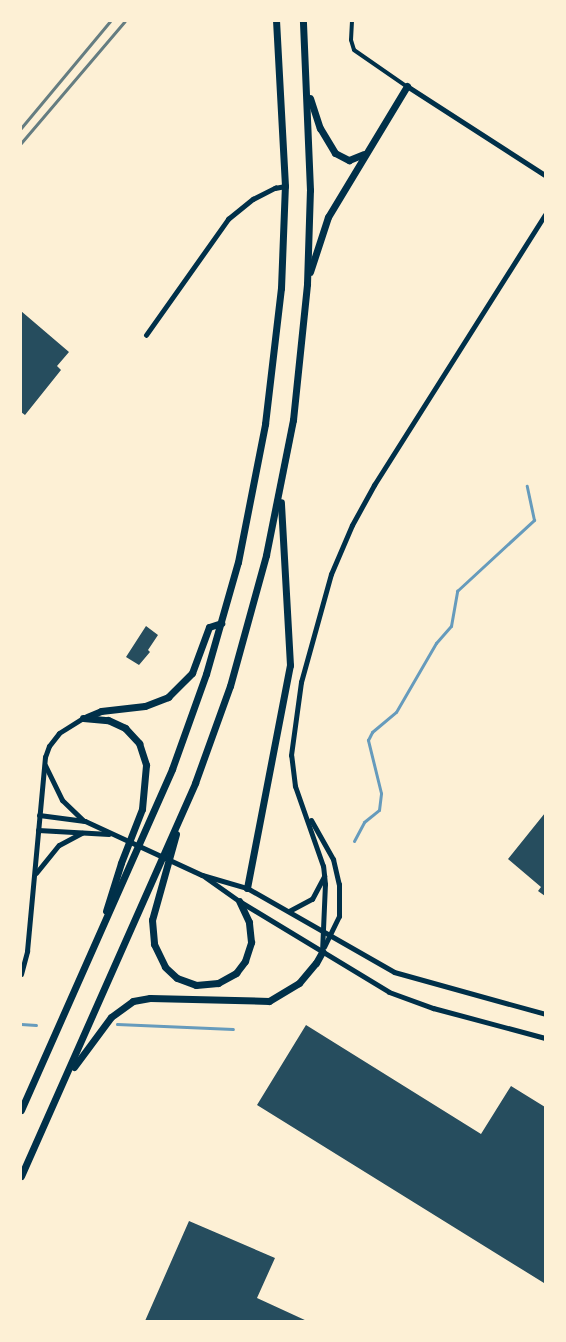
<!DOCTYPE html>
<style>
body{margin:0}
#map{position:relative;width:566px;height:1342px;overflow:hidden;background:#fdf0d5;font-family:"Libre Baskerville",serif}
div>[style]{position:absolute}
.stream>*{height:3px;margin:-1.5px;padding:0 1.5px;transform-origin:1.5px;border-radius:1.5px;background:#669bbc}
.building>*{inset:0;background:#264d5e}
.minor>*{height:4px;margin:-2px;padding:0 2px;transform-origin:2px;border-radius:2px;background:#003049}
.tertiary>*{height:4.5px;margin:-2.25px;padding:0 2.25px;transform-origin:2.25px;border-radius:2.25px;background:#003049}
.secondary>*{height:5px;margin:-2.5px;padding:0 2.5px;transform-origin:2.5px;border-radius:2.5px;background:#003049}
.trunk>*{height:7px;margin:-3.5px;padding:0 3.5px;transform-origin:3.5px;border-radius:3.5px;background:#003049}
.rail>*{height:3px;margin:-1.5px;padding:0 1.5px;transform-origin:1.5px;border-radius:1.5px;background:#657d81}
span{translate:-50% -50%;white-space:nowrap;text-align:center;line-height:1.15;-webkit-text-stroke:6px #fdf0d5;paint-order:stroke}
.frame{position:absolute;inset:0;border:22px solid #fdf0d5;pointer-events:none}
</style>
<div id="map">
<div class="stream">
<div style="left:354px;top:841px;width:21px;rotate:-62deg"></div>
<div style="left:364px;top:822px;width:19px;rotate:-39deg"></div>
<div style="left:379px;top:810px;width:17px;rotate:-83deg"></div>
<div style="left:381px;top:793px;width:55px;rotate:-103.8deg"></div>
<div style="left:368px;top:740px;width:9px;rotate:-63deg"></div>
<div style="left:372px;top:732px;width:31px;rotate:-40deg"></div>
<div style="left:396px;top:712px;width:80px;rotate:-59.9deg"></div>
<div style="left:436px;top:643px;width:23px;rotate:-49deg"></div>
<div style="left:451px;top:626px;width:36px;rotate:-80deg"></div>
<div style="left:457px;top:591px;width:105px;rotate:-42.7deg"></div>
<div style="left:534px;top:520px;width:35px;rotate:-102deg"></div>
<div style="left:21px;top:1024px;width:15px;rotate:4deg"></div>
<div style="left:117px;top:1024px;width:116px;rotate:2.5deg"></div>
</div>
<div class="building">
<div style="clip-path:polygon(21px 311px,69px 352px,57px 366px,61px 370px,25px 415px,21px 412px)"></div>
<div style="clip-path:polygon(146px 626px,158px 635px,148px 650px,150px 652px,139px 665px,126px 657px)"></div>
<div style="clip-path:polygon(545px 813px,545px 896px,538px 891px,541px 887px,508px 859px)"></div>
<div style="clip-path:polygon(306px 1025px,481px 1134px,511px 1086px,545px 1107px,544px 1283px,257px 1105px)"></div>
<div style="clip-path:polygon(189px 1221px,275px 1258px,257px 1298px,307px 1321px,145px 1321px)"></div>
</div>
<div class="minor">
<div style="left:352px;top:21px;width:19px;rotate:93deg"></div>
<div style="left:351px;top:40px;width:10px;rotate:73deg"></div>
<div style="left:354px;top:50px;width:63px;rotate:34.7deg"></div>
</div>
<div class="tertiary">
<div style="left:407px;top:86px;width:164px;rotate:32.8deg"></div>
<div style="left:146px;top:335px;width:142px;rotate:-54.7deg"></div>
<div style="left:228px;top:219px;width:32px;rotate:-39deg"></div>
<div style="left:253px;top:199px;width:25px;rotate:-27deg"></div>
<div style="left:275px;top:188px;width:10px;rotate:-11deg"></div>
</div>
<div class="secondary">
<div style="left:45px;top:765px;width:39px;rotate:64deg"></div>
<div style="left:62px;top:800px;width:29px;rotate:44deg"></div>
<div style="left:39px;top:815px;width:46px;rotate:7.4deg"></div>
<div style="left:85px;top:821px;width:129px;rotate:24.8deg"></div>
<div style="left:202px;top:875px;width:47px;rotate:16.1deg"></div>
<div style="left:247px;top:888px;width:169px;rotate:29.7deg"></div>
<div style="left:394px;top:972px;width:157px;rotate:15.5deg"></div>
<div style="left:311px;top:820px;width:45px;rotate:60.6deg"></div>
<div style="left:333px;top:859px;width:26px;rotate:77deg"></div>
<div style="left:339px;top:884px;width:32px;rotate:90deg"></div>
<div style="left:339px;top:916px;width:34px;rotate:116deg"></div>
<div style="left:38px;top:830px;width:71px;rotate:3.2deg"></div>
<div style="left:36px;top:873px;width:36px;rotate:-51deg"></div>
<div style="left:59px;top:845px;width:26px;rotate:-28deg"></div>
<div style="left:205px;top:877px;width:42px;rotate:35.2deg"></div>
<div style="left:239px;top:901px;width:175px;rotate:31.2deg"></div>
<div style="left:389px;top:992px;width:47px;rotate:20deg"></div>
<div style="left:433px;top:1008px;width:116px;rotate:15deg"></div>
<div style="left:289px;top:911px;width:26px;rotate:-28deg"></div>
<div style="left:312px;top:899px;width:26px;rotate:-62deg"></div>
<div style="left:322px;top:952px;width:68px;rotate:-87.5deg"></div>
<div style="left:325px;top:884px;width:18px;rotate:-96deg"></div>
<div style="left:323px;top:866px;width:85px;rotate:-109.3deg"></div>
<div style="left:295px;top:786px;width:31px;rotate:-97deg"></div>
<div style="left:291px;top:755px;width:74px;rotate:-82.2deg"></div>
<div style="left:301px;top:682px;width:112px;rotate:-74.5deg"></div>
<div style="left:331px;top:574px;width:53px;rotate:-66.8deg"></div>
<div style="left:352px;top:525px;width:46px;rotate:-61.2deg"></div>
<div style="left:374px;top:485px;width:320px;rotate:-57.7deg"></div>
<div style="left:21px;top:974px;width:24px;rotate:-75deg"></div>
<div style="left:27px;top:951px;width:195px;rotate:-84.7deg"></div>
<div style="left:45px;top:757px;width:12px;rotate:-70deg"></div>
<div style="left:49px;top:746px;width:16px;rotate:-52deg"></div>
<div style="left:59px;top:733px;width:28px;rotate:-32deg"></div>
</div>
<div class="trunk">
<div style="left:310px;top:98px;width:32px;rotate:72deg"></div>
<div style="left:320px;top:128px;width:29px;rotate:59deg"></div>
<div style="left:335px;top:153px;width:16px;rotate:27deg"></div>
<div style="left:349px;top:160px;width:16px;rotate:-22deg"></div>
<div style="left:310px;top:272px;width:58px;rotate:-71.9deg"></div>
<div style="left:328px;top:217px;width:153px;rotate:-58.9deg"></div>
<div style="left:87px;top:717px;width:15px;rotate:-23deg"></div>
<div style="left:101px;top:711px;width:44px;rotate:-6.5deg"></div>
<div style="left:145px;top:706px;width:25px;rotate:-21deg"></div>
<div style="left:168px;top:697px;width:34px;rotate:-45deg"></div>
<div style="left:192px;top:673px;width:49px;rotate:-69.7deg"></div>
<div style="left:209px;top:627px;width:13px;rotate:-18deg"></div>
<div style="left:83px;top:718px;width:25px;rotate:5deg"></div>
<div style="left:108px;top:720px;width:19px;rotate:25deg"></div>
<div style="left:125px;top:728px;width:21px;rotate:47deg"></div>
<div style="left:139px;top:743px;width:23px;rotate:72deg"></div>
<div style="left:146px;top:765px;width:44px;rotate:95.2deg"></div>
<div style="left:142px;top:809px;width:58px;rotate:111.3deg"></div>
<div style="left:121px;top:863px;width:50px;rotate:107.4deg"></div>
<div style="left:176px;top:834px;width:89px;rotate:105.6deg"></div>
<div style="left:152px;top:920px;width:24px;rotate:85deg"></div>
<div style="left:154px;top:944px;width:25px;rotate:64deg"></div>
<div style="left:165px;top:967px;width:16px;rotate:43deg"></div>
<div style="left:177px;top:978px;width:20px;rotate:20deg"></div>
<div style="left:196px;top:985px;width:22px;rotate:-5deg"></div>
<div style="left:218px;top:983px;width:21px;rotate:-29deg"></div>
<div style="left:236px;top:973px;width:15px;rotate:-53deg"></div>
<div style="left:245px;top:961px;width:20px;rotate:-72deg"></div>
<div style="left:251px;top:942px;width:20px;rotate:-96deg"></div>
<div style="left:249px;top:922px;width:23px;rotate:-115deg"></div>
<div style="left:247px;top:888px;width:227px;rotate:-79.1deg"></div>
<div style="left:290px;top:665px;width:163px;rotate:-93.2deg"></div>
<div style="left:74px;top:1067px;width:62px;rotate:-53.5deg"></div>
<div style="left:111px;top:1017px;width:27px;rotate:-36deg"></div>
<div style="left:133px;top:1001px;width:17px;rotate:-10deg"></div>
<div style="left:150px;top:998px;width:119px;rotate:1.4deg"></div>
<div style="left:269px;top:1001px;width:35px;rotate:-31deg"></div>
<div style="left:299px;top:983px;width:26px;rotate:-50deg"></div>
<div style="left:316px;top:963px;width:13px;rotate:-61deg"></div>
<div style="left:21px;top:1110px;width:373px;rotate:-66.1deg"></div>
<div style="left:172px;top:769px;width:101px;rotate:-70.3deg"></div>
<div style="left:206px;top:674px;width:116px;rotate:-74.1deg"></div>
<div style="left:238px;top:562px;width:141px;rotate:-78.9deg"></div>
<div style="left:265px;top:424px;width:137px;rotate:-83.3deg"></div>
<div style="left:281px;top:288px;width:102px;rotate:-87.8deg"></div>
<div style="left:285px;top:186px;width:165px;rotate:-93.1deg"></div>
<div style="left:21px;top:1176px;width:430px;rotate:-66.1deg"></div>
<div style="left:195px;top:783px;width:103px;rotate:-70.2deg"></div>
<div style="left:230px;top:686px;width:136px;rotate:-74.6deg"></div>
<div style="left:266px;top:555px;width:138px;rotate:-78.7deg"></div>
<div style="left:293px;top:420px;width:137px;rotate:-84.1deg"></div>
<div style="left:307px;top:284px;width:94px;rotate:-88.2deg"></div>
<div style="left:310px;top:190px;width:169px;rotate:-92.4deg"></div>
</div>
<div class="rail">
<div style="left:21px;top:128px;width:139px;rotate:-50.2deg"></div>
<div style="left:21px;top:143px;width:160px;rotate:-49.6deg"></div>
</div>
<div class="frame"></div>
</div>
